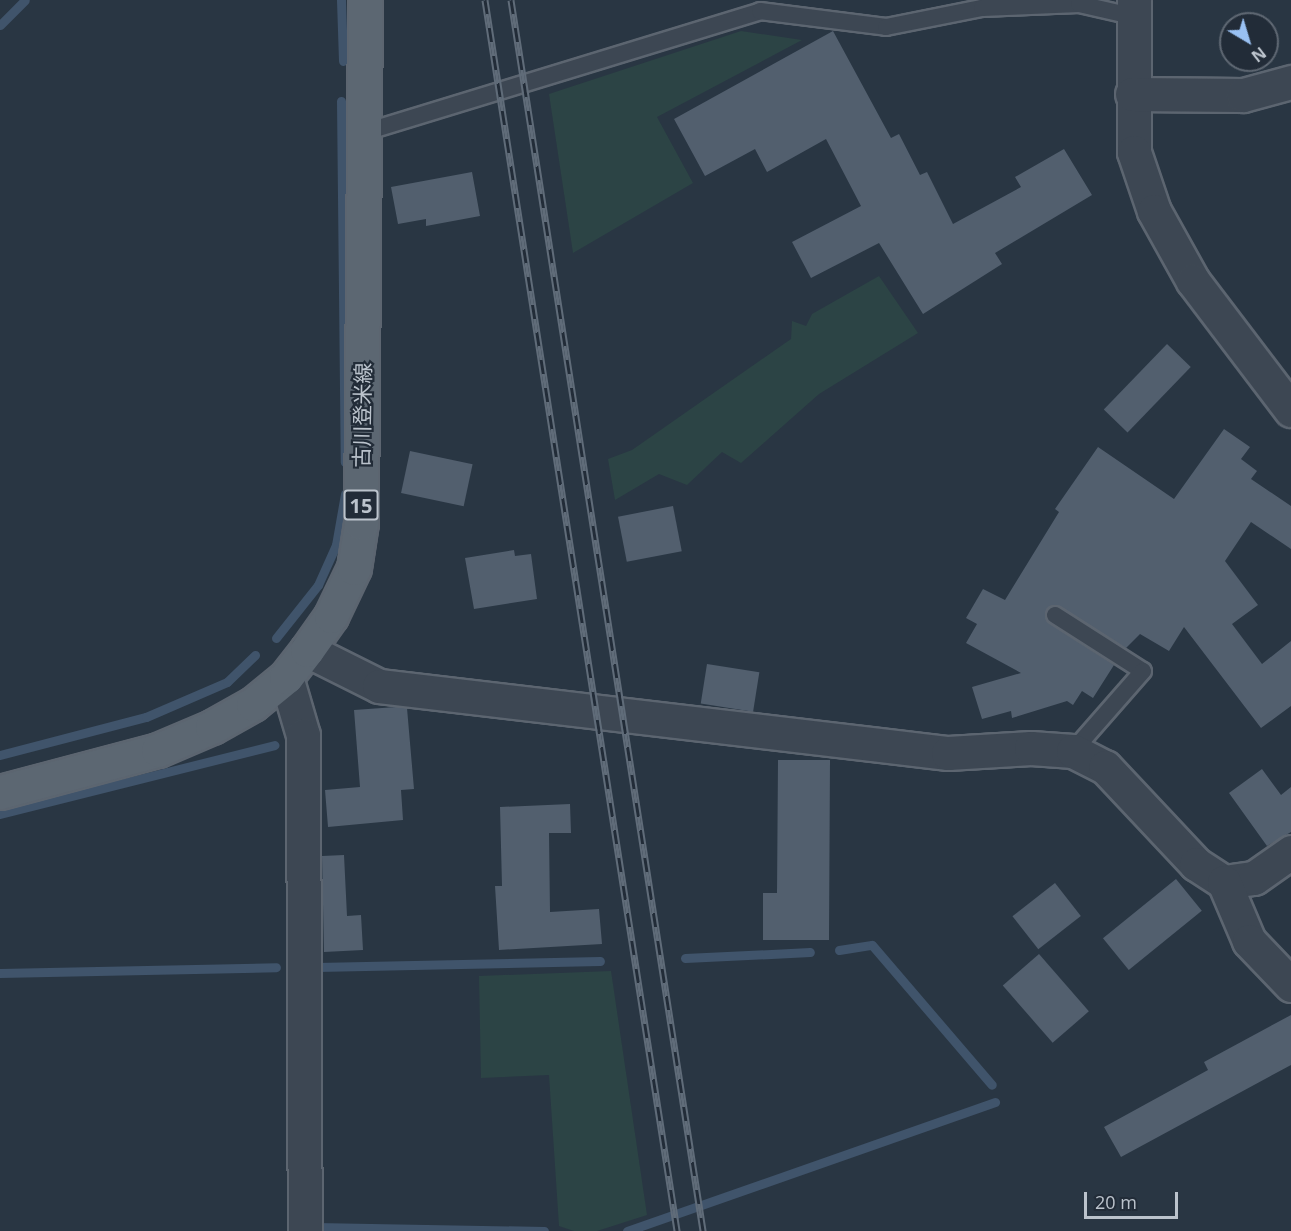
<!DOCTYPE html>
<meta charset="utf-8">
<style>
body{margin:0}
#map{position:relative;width:1291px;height:1231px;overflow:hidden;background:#293643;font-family:"Open Sans","Noto Sans JP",sans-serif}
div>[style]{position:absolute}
.green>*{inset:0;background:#2c4445}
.stream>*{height:9px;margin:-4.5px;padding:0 4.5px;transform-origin:4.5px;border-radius:4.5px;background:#40546b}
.building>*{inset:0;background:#525f6e;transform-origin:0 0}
.roads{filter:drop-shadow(2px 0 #5c6570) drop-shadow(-2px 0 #5c6570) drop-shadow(0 2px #5c6570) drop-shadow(0 -2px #5c6570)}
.lane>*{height:16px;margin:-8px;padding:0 8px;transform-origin:8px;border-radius:8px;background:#3d4753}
.street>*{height:33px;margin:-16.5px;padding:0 16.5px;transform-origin:16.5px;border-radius:16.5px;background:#3d4753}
.primary>*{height:33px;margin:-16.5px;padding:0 16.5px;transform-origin:16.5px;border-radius:16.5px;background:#5c6772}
.rail>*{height:7px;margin-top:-3.5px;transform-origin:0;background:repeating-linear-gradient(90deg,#222c38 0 14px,#606c79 0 28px);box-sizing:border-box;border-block:2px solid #606c79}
span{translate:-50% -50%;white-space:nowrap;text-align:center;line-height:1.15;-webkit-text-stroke:4.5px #222c38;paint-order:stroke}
.shield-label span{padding:2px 4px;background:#222c38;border:2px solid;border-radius:4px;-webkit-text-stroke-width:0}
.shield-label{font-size:20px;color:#bbc3cc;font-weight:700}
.street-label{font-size:21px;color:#bbc3cc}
.north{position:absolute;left:1219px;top:12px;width:60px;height:60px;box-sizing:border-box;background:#222c38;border:2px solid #5f6873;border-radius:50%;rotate:142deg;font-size:16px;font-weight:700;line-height:24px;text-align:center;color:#bbc3cc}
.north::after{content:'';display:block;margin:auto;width:21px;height:27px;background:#99c1f3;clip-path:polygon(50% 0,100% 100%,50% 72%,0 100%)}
.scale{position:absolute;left:1084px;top:1192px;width:94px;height:27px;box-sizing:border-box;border:3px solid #bbc3cc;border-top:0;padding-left:8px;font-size:18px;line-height:21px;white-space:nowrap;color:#bbc3cc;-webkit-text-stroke:4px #222c38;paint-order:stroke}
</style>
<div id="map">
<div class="green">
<div style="clip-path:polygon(741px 31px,802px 40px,657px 117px,693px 183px,573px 253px,549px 94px)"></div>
<div style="clip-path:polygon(879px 276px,918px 333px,819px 394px,741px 463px,722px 452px,687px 485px,659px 474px,615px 500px,608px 459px,632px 450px,791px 339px,792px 321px,806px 326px,812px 314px)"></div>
<div style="clip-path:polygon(611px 971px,647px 1215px,597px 1231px,574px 1231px,559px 1226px,549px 1075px,481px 1078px,479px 976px)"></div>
</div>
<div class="stream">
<div style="left:341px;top:0;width:61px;rotate:88.1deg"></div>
<div style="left:0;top:25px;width:35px;rotate:-45deg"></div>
<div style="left:341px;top:101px;width:361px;rotate:89.4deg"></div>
<div style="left:276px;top:638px;width:68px;rotate:-51.6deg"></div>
<div style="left:318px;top:585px;width:44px;rotate:-65.8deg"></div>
<div style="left:336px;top:545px;width:52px;rotate:-80deg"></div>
<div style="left:0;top:755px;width:151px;rotate:-14.6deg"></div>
<div style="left:146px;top:717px;width:88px;rotate:-23.4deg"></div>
<div style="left:227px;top:682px;width:39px;rotate:-44deg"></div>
<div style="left:0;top:814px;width:283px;rotate:-14.1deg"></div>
<div style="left:839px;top:950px;width:33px;rotate:-9deg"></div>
<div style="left:872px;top:945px;width:184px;rotate:49.4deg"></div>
<div style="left:685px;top:958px;width:125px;rotate:-2.7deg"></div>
<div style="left:317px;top:967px;width:283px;rotate:-1.2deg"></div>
<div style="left:0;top:973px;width:276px;rotate:-1.2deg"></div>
<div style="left:315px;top:1227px;width:229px;rotate:1deg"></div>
<div style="left:627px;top:1231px;width:390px;rotate:-19.3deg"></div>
</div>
<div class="building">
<div style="clip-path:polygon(833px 31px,891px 138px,899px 134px,920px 175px,927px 172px,953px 224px,1021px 187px,1015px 177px,1064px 149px,1092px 195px,995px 253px,1002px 264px,923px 314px,879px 243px,811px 278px,792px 242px,861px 206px,826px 139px,767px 172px,755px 149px,705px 176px,674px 119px)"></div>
<div style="clip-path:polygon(472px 172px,480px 216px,426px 226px,426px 219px,398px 224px,391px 187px)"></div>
<div style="left:1167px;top:344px;width:33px;height:91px;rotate:44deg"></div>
<div style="clip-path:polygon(1224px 429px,1250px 447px,1241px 459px,1257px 471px,1251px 479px,1291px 506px,1291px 549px,1251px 522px,1225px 561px,1258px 605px,1232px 624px,1262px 664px,1291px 641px,1291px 706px,1261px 728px,1184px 627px,1169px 651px,1140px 634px,1126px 648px,1055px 605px,1046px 610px,1049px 623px,1114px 665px,1093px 698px,1082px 691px,1073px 705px,1067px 701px,1012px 718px,1011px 711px,982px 719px,972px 687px,1021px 673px,966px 643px,977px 624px,966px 618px,983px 589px,1005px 600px,1059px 512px,1055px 509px,1098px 447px,1174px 499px)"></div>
<div style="left:410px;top:451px;width:64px;height:43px;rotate:12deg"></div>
<div style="left:673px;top:506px;width:46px;height:56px;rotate:79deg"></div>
<div style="clip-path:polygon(514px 550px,515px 556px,531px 554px,537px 599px,474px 609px,465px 558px)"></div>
<div style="left:707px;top:664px;width:53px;height:40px;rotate:9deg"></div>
<div style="clip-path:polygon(396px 707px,407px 708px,414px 789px,401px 790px,403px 820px,328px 827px,325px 790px,360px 787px,354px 710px)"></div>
<div style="clip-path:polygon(778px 760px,830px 760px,829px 940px,763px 940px,763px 893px,777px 893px)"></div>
<div style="clip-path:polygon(1262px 769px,1281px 795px,1291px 787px,1291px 832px,1267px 846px,1229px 793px)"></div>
<div style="clip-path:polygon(570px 804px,571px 833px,549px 833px,550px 912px,599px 909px,602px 944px,499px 950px,495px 886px,502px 886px,500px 807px)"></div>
<div style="clip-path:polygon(344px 855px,347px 916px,361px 915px,363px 950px,324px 952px,322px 856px)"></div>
<div style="left:1176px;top:879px;width:41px;height:94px;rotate:51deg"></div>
<div style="left:1055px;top:883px;width:42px;height:54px;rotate:52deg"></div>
<div style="left:1039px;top:954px;width:76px;height:48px;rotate:49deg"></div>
<div style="clip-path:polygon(1291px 1015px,1291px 1065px,1121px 1157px,1104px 1127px,1208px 1070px,1204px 1062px)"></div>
</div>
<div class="roads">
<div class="lane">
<div style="left:362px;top:133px;width:416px;rotate:-17deg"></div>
<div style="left:760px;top:11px;width:127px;rotate:7.2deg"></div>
<div style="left:886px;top:27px;width:98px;rotate:-11.2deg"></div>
<div style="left:982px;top:8px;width:97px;rotate:-2.4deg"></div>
<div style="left:1079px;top:4px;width:54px;rotate:12.8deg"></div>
<div style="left:1055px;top:615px;width:104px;rotate:32.5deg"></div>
<div style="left:1143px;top:671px;width:106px;rotate:131.2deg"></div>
</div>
<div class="street">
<div style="left:1134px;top:0;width:152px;rotate:90deg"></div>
<div style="left:1134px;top:152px;width:62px;rotate:71.3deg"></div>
<div style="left:1154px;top:211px;width:80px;rotate:60.9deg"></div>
<div style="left:1193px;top:281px;width:162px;rotate:52.8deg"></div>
<div style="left:1132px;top:94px;width:111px;rotate:0.5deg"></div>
<div style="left:1243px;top:95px;width:50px;rotate:-15.2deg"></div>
<div style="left:307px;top:650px;width:80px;rotate:26.6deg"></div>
<div style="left:379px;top:686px;width:573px;rotate:6.72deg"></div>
<div style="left:948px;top:753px;width:83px;rotate:-3.4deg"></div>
<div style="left:1031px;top:748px;width:42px;rotate:4.1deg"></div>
<div style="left:1073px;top:751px;width:36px;rotate:27deg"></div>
<div style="left:1105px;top:767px;width:133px;rotate:46.8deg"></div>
<div style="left:1196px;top:864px;width:33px;rotate:33deg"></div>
<div style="left:1224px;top:882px;width:30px;rotate:-8deg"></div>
<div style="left:1254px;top:878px;width:45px;rotate:-35.1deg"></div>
<div style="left:286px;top:677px;width:60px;rotate:73.7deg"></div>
<div style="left:303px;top:735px;width:496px;rotate:89.8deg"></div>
<div style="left:1224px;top:882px;width:64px;rotate:67deg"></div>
<div style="left:1249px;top:941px;width:61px;rotate:46.3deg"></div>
</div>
<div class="primary">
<div style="left:0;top:792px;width:163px;rotate:-14.9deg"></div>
<div style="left:158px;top:750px;width:59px;rotate:-23.1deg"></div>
<div style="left:212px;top:727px;width:47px;rotate:-29.3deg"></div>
<div style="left:253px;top:704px;width:43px;rotate:-39.3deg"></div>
<div style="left:286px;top:677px;width:34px;rotate:-52deg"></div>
<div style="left:307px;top:650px;width:42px;rotate:-54.8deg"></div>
<div style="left:331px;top:616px;width:53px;rotate:-64.4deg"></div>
<div style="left:354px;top:568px;width:46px;rotate:-81.2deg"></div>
<div style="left:361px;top:523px;width:523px;rotate:-89.56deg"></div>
</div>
</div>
<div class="rail">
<div style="left:485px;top:0;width:1246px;rotate:81.13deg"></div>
<div style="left:511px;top:0;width:1246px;rotate:81.13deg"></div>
</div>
<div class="shield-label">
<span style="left:361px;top:505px">15</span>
</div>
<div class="street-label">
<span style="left:362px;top:415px;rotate:-89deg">古川登米線</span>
</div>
<div class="north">N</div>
<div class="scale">20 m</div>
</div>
